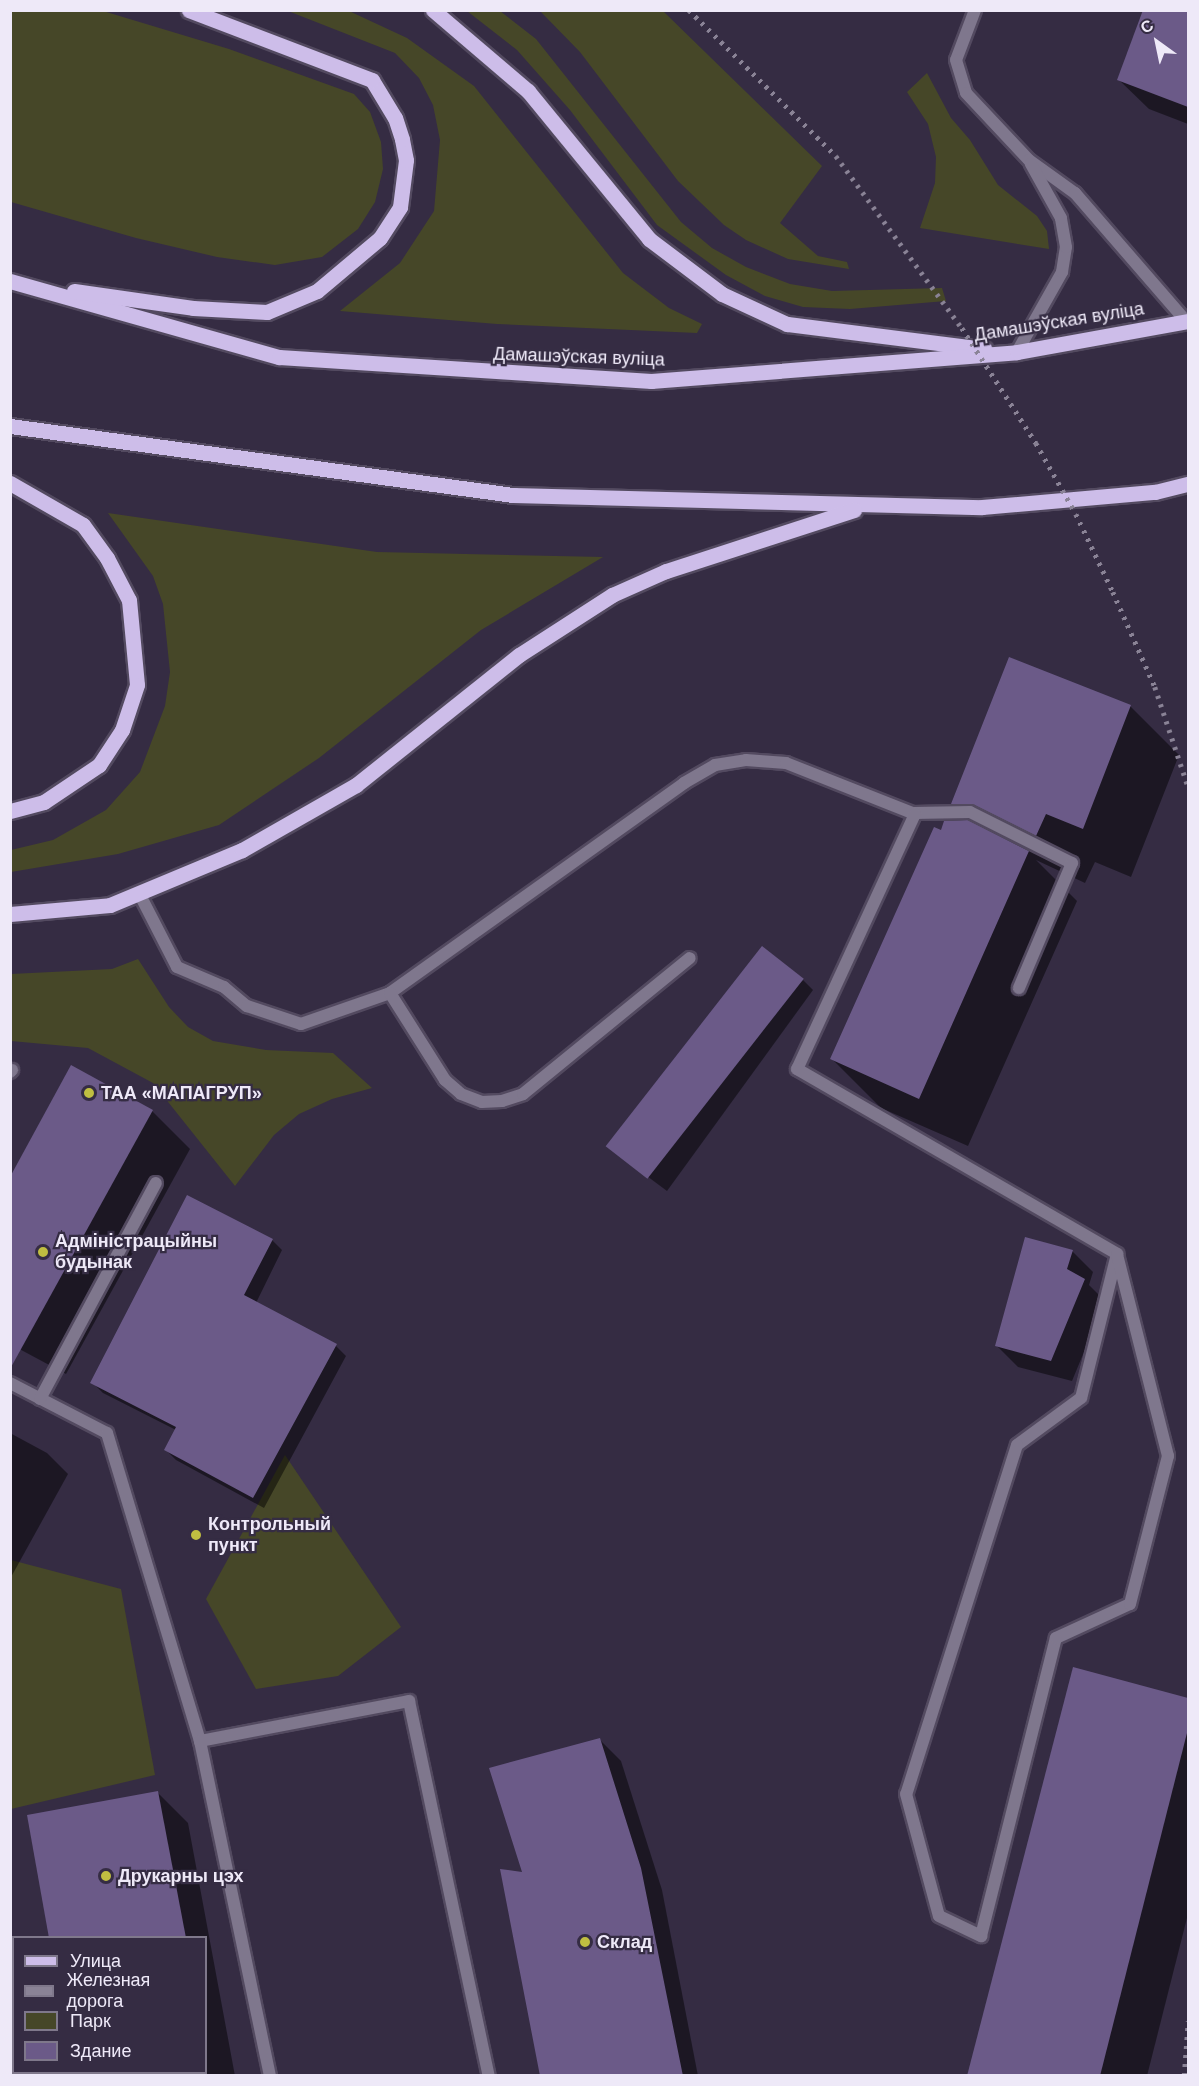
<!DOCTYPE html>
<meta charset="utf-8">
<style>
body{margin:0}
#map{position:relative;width:1199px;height:2086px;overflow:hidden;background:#352c43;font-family:Arial,sans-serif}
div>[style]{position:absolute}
.green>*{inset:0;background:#464728}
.shadow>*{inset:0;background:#0007}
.building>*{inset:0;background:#6b5a88;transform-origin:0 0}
.roads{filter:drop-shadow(2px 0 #534a60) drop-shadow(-2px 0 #534a60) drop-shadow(0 2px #534a60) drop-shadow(0 -2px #534a60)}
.lane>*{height:12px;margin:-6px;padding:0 6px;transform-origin:6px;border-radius:6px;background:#7f778d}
.primary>*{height:15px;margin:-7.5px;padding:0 7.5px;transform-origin:7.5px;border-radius:7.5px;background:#cdbde9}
.rail>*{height:4.5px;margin-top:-2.25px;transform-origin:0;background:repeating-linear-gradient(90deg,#8a8396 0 3px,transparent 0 9px)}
.dots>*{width:16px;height:16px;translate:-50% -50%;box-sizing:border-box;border:3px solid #352c43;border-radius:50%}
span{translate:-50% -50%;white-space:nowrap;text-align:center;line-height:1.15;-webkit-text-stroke:4.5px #352c43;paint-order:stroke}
.street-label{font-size:18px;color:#eee9f8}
.poi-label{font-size:18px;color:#eee9f8;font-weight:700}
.left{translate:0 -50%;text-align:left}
.frame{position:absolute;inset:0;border:12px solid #eee9f8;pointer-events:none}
.legend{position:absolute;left:12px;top:1936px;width:195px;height:138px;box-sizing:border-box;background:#352c43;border:2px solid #7f788b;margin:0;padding:8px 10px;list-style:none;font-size:18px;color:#eee9f8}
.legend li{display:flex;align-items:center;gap:12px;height:30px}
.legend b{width:30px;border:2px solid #7f788b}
.north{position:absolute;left:1127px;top:12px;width:60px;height:60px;-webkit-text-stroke:4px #352c43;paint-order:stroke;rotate:327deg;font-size:16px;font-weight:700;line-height:24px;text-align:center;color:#eee9f8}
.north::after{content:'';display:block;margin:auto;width:21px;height:27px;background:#eee9f8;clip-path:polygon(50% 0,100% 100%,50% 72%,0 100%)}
</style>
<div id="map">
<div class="green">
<div style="clip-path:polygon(10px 11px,103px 11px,229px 49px,354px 94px,370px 112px,381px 142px,383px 169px,375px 202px,358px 229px,322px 257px,275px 265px,217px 257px,136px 238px,11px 202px)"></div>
<div style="clip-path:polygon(288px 11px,349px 11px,407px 38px,474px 86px,623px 273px,669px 308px,702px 324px,697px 333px,497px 324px,340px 311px,400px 263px,434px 211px,440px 140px,433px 105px,419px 78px,395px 53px)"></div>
<div style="clip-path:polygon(467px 11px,500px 11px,536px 39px,681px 222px,712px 248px,746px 267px,790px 284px,832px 291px,942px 288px,946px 301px,850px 309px,803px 307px,765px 296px,726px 275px,657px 225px,570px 110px,517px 50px)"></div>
<div style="clip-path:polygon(540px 11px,664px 12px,822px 166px,780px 223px,818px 256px,847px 262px,849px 269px,788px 259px,746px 240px,724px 225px,678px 181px,580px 52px)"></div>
<div style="clip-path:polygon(927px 73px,951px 118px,970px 140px,998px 185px,1037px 216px,1047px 231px,1049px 249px,920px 228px,935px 183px,936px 157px,928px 124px,907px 92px)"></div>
<div style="clip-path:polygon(108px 513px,377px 552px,603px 557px,481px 630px,319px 758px,219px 825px,118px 854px,11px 872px,11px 850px,53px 840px,106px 810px,140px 772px,165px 706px,170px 672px,163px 604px,153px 576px)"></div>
<div style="clip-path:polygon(138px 959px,169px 1007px,188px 1027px,213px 1041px,266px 1050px,333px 1053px,372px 1088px,332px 1099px,299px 1114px,274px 1135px,235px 1186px,153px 1083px,88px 1048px,11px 1041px,11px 974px,112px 969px)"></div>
<div style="clip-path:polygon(285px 1455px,401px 1627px,338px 1676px,256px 1689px,206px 1599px)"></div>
<div style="clip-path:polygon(11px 1560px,121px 1589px,155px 1775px,11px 1809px)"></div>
</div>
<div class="shadow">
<div style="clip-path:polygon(1145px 10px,1188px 10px,1188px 124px,1149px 109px,1118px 79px)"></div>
<div style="clip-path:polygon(1130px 706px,1179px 755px,1131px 877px,1095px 862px,1085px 883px,1036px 860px,1077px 901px,968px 1146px,881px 1108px,832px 1059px,941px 832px,970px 822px,952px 804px)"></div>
<div style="clip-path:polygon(803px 980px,813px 990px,667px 1191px,616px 1153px)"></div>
<div style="clip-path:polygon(152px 1111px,190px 1149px,66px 1374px,10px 1344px)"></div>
<div style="clip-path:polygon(272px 1240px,282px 1250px,256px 1303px,336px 1346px,346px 1356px,264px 1508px,176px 1460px,166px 1450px,176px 1430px,103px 1393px,92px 1382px)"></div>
<div style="clip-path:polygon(1072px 1251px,1093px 1272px,1089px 1285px,1105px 1301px,1072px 1381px,1018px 1367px,997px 1346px)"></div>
<div style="clip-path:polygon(10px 1433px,47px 1453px,68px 1474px,10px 1579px)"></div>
<div style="clip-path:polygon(1074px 1669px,1188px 1699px,1188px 1914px,1147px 2076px,968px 2076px)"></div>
<div style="clip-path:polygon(600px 1740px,621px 1761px,662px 1890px,698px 2076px,542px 2076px,524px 1873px)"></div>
<div style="clip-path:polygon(158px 1793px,188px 1823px,235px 2076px,77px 2076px,76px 2072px,206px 2072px,206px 1938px,51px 1938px)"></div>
</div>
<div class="building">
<div style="clip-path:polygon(1143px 10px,1188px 10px,1188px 107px,1117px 80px)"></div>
<div style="clip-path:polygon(1009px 657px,1131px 705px,1083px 829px,1046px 814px,1036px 836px,974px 805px,951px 804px)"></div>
<div style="clip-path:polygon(968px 820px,1029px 851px,919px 1099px,830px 1059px,934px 827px,941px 830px,944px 821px)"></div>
<div style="left:762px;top:946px;width:53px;height:254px;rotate:38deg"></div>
<div style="clip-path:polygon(71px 1065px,153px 1110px,10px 1369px,10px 1177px)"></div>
<div style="clip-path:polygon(187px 1195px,273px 1239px,244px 1295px,337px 1344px,253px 1498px,164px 1450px,176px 1427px,90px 1383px)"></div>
<div style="clip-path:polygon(1025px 1237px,1073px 1250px,1067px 1269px,1085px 1279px,1051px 1361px,995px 1346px)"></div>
<div style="clip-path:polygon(1073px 1667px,1188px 1698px,1188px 1729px,1100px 2076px,967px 2076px)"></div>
<div style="clip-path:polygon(600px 1738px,641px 1868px,683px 2076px,540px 2076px,500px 1869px,522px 1872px,489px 1768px)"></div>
<div style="clip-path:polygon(158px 1791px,186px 1938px,49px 1938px,27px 1815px)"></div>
</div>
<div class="roads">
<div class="lane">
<div style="left:975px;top:10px;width:53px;rotate:110.8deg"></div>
<div style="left:956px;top:60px;width:34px;rotate:73deg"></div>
<div style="left:966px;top:93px;width:92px;rotate:46.8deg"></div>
<div style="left:1029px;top:160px;width:57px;rotate:35.7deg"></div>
<div style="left:1075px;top:193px;width:169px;rotate:49.1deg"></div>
<div style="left:1017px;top:352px;width:92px;rotate:-60.6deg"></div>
<div style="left:1062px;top:272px;width:25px;rotate:-81deg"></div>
<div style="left:1066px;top:247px;width:29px;rotate:-100deg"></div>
<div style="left:1061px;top:218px;width:62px;rotate:-119.1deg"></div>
<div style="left:913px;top:813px;width:57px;rotate:-1deg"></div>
<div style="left:970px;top:812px;width:114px;rotate:26.6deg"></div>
<div style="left:1072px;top:863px;width:136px;rotate:113deg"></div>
<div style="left:140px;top:895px;width:81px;rotate:62.8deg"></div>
<div style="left:177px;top:967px;width:51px;rotate:23.1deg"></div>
<div style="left:224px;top:987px;width:30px;rotate:40deg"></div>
<div style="left:247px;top:1006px;width:57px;rotate:18.4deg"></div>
<div style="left:301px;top:1024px;width:94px;rotate:-19.2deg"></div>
<div style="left:390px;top:993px;width:361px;rotate:-35.5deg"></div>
<div style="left:684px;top:783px;width:36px;rotate:-30deg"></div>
<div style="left:715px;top:765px;width:31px;rotate:-9deg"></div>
<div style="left:746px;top:760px;width:40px;rotate:4.3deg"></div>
<div style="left:786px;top:763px;width:139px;rotate:21.6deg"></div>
<div style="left:915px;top:814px;width:281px;rotate:114.8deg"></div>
<div style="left:797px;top:1069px;width:370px;rotate:30deg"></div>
<div style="left:1117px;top:1254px;width:148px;rotate:104deg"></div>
<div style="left:1081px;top:1398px;width:79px;rotate:143.7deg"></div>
<div style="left:1017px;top:1445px;width:366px;rotate:107.6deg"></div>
<div style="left:906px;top:1794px;width:126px;rotate:74.9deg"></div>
<div style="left:939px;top:1916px;width:47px;rotate:25.5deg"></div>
<div style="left:981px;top:1936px;width:307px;rotate:-75.9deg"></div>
<div style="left:1056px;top:1638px;width:81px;rotate:-24.7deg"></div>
<div style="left:1130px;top:1604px;width:153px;rotate:-75.6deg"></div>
<div style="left:1168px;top:1456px;width:208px;rotate:-104.2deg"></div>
<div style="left:390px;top:993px;width:103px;rotate:57.7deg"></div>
<div style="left:445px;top:1080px;width:21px;rotate:41deg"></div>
<div style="left:461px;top:1094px;width:22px;rotate:21deg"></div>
<div style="left:482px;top:1102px;width:20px;rotate:-3deg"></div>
<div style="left:502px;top:1101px;width:22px;rotate:-18deg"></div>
<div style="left:523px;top:1094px;width:215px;rotate:-39.2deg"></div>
<div style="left:10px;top:1072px;width:3px;rotate:-45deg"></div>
<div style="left:10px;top:1383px;width:109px;rotate:27.3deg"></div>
<div style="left:107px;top:1433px;width:322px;rotate:73.2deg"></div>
<div style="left:200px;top:1741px;width:342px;rotate:78.2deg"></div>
<div style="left:40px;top:1399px;width:245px;rotate:-61.8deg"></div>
<div style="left:200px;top:1741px;width:213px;rotate:-10.8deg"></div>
<div style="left:409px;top:1701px;width:383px;rotate:78deg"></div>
</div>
<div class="primary">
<div style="left:433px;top:10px;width:125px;rotate:40.5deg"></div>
<div style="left:528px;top:91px;width:191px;rotate:50.7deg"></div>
<div style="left:649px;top:239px;width:91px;rotate:37deg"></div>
<div style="left:722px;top:294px;width:72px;rotate:24.8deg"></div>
<div style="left:787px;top:324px;width:199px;rotate:7.2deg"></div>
<div style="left:10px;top:281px;width:280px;rotate:15.8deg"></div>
<div style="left:279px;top:357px;width:373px;rotate:3.7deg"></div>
<div style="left:651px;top:381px;width:367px;rotate:-4.5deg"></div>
<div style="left:1017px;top:352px;width:174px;rotate:-10.3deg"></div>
<div style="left:74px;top:291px;width:120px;rotate:8.1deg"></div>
<div style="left:193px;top:308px;width:74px;rotate:3.1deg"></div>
<div style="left:267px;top:312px;width:54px;rotate:-22.8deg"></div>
<div style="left:317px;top:291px;width:82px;rotate:-40.1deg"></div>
<div style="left:380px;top:238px;width:37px;rotate:-57deg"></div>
<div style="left:400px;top:207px;width:47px;rotate:-82.7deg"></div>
<div style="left:406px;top:160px;width:21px;rotate:-101deg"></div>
<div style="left:402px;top:139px;width:22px;rotate:-108deg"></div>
<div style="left:395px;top:118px;width:44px;rotate:-121.2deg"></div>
<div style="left:372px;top:80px;width:196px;rotate:-159.1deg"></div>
<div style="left:10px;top:426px;width:508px;rotate:7.81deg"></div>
<div style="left:513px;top:495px;width:469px;rotate:1.5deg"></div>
<div style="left:982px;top:507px;width:174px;rotate:-5deg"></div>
<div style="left:1155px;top:492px;width:34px;rotate:-14deg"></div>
<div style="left:10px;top:483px;width:84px;rotate:29.9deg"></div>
<div style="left:83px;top:525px;width:41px;rotate:54deg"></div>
<div style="left:107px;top:558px;width:47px;rotate:62.4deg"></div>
<div style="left:129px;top:600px;width:85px;rotate:84.6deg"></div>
<div style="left:137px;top:685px;width:47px;rotate:108.4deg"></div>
<div style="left:122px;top:730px;width:42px;rotate:123.3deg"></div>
<div style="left:99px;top:765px;width:66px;rotate:146.1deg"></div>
<div style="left:44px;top:802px;width:35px;rotate:165deg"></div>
<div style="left:10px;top:914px;width:100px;rotate:-5.1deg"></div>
<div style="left:110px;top:905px;width:143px;rotate:-22.6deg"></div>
<div style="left:242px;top:850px;width:131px;rotate:-29.7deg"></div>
<div style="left:356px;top:785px;width:208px;rotate:-38.6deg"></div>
<div style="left:519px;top:655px;width:111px;rotate:-32.8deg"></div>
<div style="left:612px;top:595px;width:59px;rotate:-24deg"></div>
<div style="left:666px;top:571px;width:198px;rotate:-18deg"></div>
</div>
</div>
<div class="rail">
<div style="left:689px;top:10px;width:207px;rotate:44.8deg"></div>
<div style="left:836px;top:156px;width:213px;rotate:53.8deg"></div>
<div style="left:962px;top:328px;width:137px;rotate:57.2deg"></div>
<div style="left:1036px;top:443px;width:81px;rotate:60.6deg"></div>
<div style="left:1076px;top:514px;width:86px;rotate:64.6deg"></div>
<div style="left:1113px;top:592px;width:104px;rotate:66.1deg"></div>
<div style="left:1155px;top:687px;width:104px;rotate:71.6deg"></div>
<div style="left:1184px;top:2076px;width:55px;rotate:-85.8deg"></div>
</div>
<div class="dots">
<div style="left:89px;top:1093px;background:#c0be41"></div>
<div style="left:43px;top:1252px;background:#c0be41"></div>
<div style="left:196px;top:1535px;background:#c0be41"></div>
<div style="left:106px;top:1876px;background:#c0be41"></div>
<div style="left:585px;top:1942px;background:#c0be41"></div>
</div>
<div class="street-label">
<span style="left:1059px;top:322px;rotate:-9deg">Дамашэўская вуліца</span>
<span style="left:579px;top:357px;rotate:2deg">Дамашэўская вуліца</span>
</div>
<div class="poi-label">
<span class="left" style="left:101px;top:1093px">ТАА «МАПАГРУП»</span>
<span class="left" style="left:55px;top:1252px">Адміністрацыйны<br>будынак</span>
<span class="left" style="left:208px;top:1535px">Контрольный<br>пункт</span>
<span class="left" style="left:118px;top:1876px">Друкарны цэх</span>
<span class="left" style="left:597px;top:1942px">Склад</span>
</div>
<div class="frame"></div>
<ul class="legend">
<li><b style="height:8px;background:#cdbde9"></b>Улица</li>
<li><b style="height:8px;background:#8a8396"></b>Железная дорога</li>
<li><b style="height:16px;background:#464728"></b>Парк</li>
<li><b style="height:16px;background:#6b5a88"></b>Здание</li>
</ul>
<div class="north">С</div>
</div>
